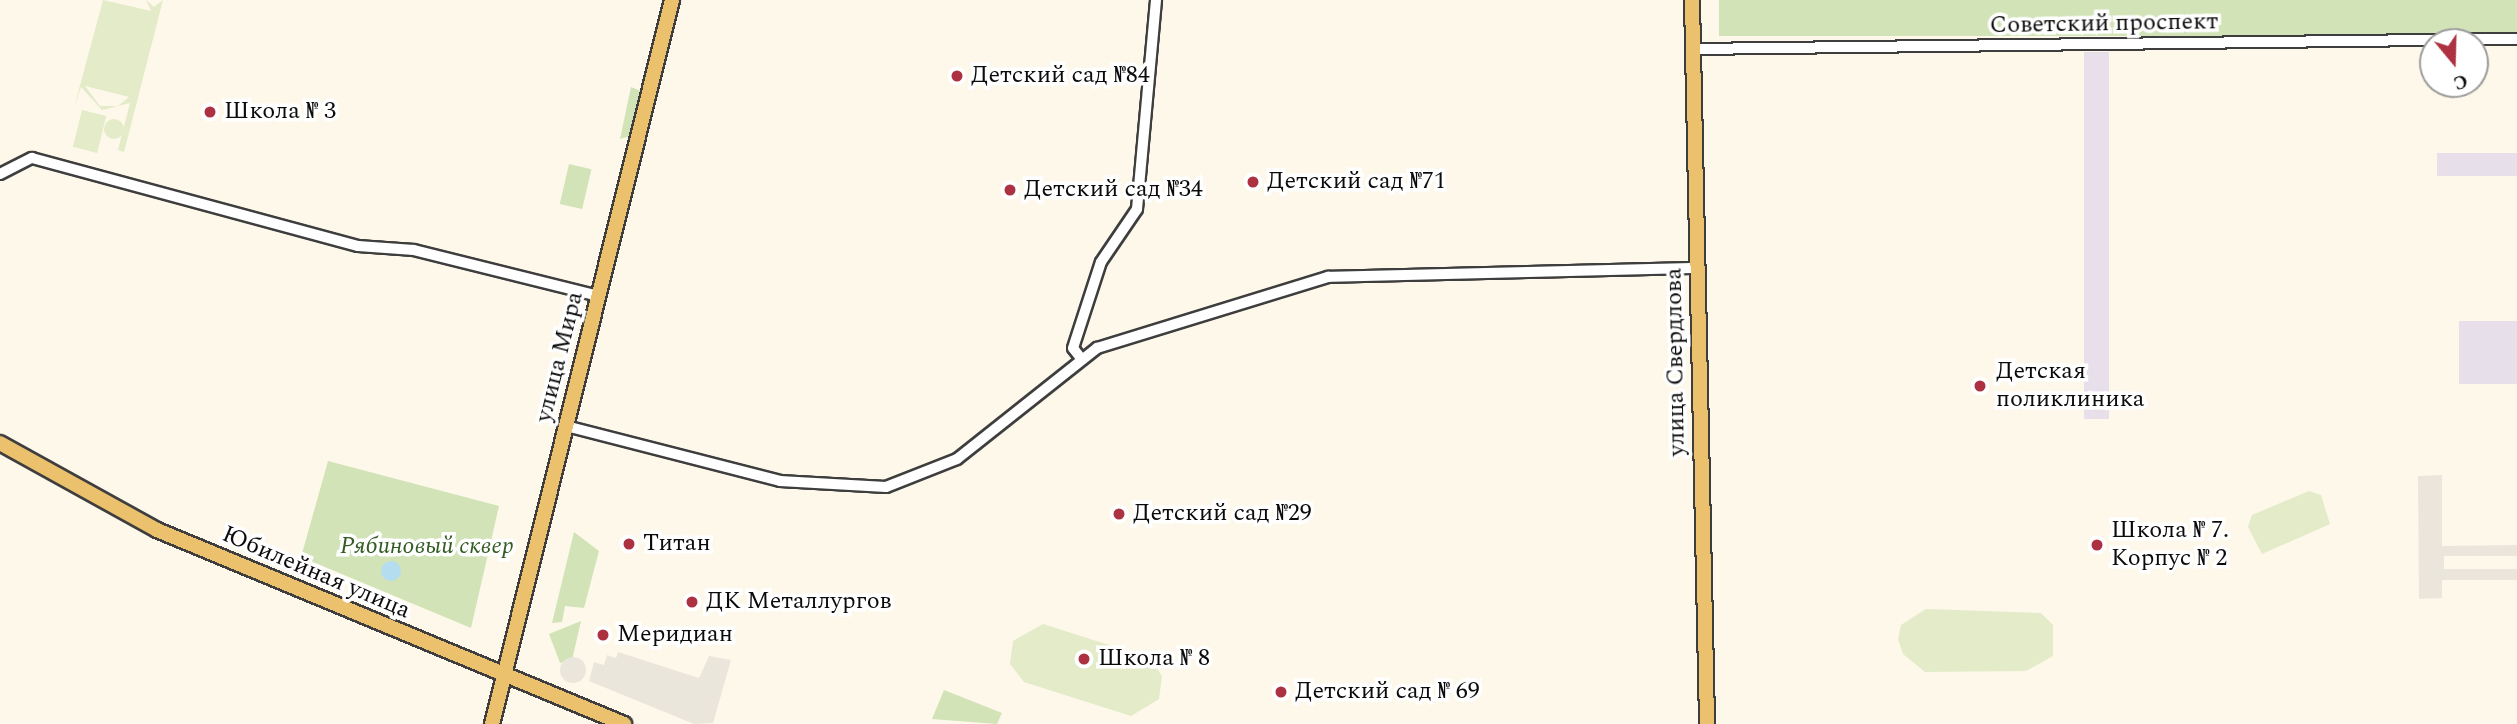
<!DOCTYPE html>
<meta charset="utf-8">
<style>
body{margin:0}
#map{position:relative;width:2517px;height:724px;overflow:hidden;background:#fdf8ea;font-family:Spectral,serif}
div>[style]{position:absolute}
.industrial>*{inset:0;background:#e7dfe9;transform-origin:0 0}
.green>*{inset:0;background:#d2e3b8;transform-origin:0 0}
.pitch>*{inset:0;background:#e3ebc9;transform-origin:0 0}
.round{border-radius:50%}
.plaza>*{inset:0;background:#ebe6db}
.water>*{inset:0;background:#b4deef}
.roads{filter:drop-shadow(2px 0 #3e3e3e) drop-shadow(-2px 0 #3e3e3e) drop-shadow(0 2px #3e3e3e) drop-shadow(0 -2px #3e3e3e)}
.minor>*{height:10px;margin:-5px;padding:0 5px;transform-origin:5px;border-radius:5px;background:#fff}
.major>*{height:14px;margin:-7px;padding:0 7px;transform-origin:7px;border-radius:7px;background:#ebc16d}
.dots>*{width:19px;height:19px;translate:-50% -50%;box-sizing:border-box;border:4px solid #fff;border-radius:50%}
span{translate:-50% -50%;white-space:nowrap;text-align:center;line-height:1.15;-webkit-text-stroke:7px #fff;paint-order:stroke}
.street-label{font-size:24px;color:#0b0b0b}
.poi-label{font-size:24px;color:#0b0b0b}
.left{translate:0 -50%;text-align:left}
.park-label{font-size:24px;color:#335b22;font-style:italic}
.north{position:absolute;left:2419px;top:28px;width:70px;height:70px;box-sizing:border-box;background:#fff;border:2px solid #9d9d9d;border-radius:50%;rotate:161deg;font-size:19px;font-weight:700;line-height:28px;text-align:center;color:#0b0b0b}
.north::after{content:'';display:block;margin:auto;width:24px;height:32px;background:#ac3242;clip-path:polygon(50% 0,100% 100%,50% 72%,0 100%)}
</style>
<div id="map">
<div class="industrial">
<div style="left:2084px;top:52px;width:25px;height:367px"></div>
<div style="left:2517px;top:153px;width:23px;height:80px;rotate:90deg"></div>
<div style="left:2517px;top:321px;width:63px;height:58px;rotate:90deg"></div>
</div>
<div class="green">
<div style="left:1719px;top:0;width:798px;height:36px"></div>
<div style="clip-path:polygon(631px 87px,641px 91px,630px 136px,620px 139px)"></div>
<div style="left:569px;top:164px;width:23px;height:41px;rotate:13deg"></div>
<div style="clip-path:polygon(328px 461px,499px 506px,471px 628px,301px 557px)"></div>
<div style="clip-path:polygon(574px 532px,599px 551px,584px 608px,565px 606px,562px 622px,552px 623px)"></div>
<div style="clip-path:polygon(581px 621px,572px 660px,560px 663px,549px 634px)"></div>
<div style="clip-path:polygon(944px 690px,1002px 713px,997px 724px,932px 719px)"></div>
</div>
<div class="pitch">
<div style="clip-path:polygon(evenodd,103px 0,151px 11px,146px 0,154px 7px,163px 0,124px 152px,118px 150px,130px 103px,102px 110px,81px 87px,74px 108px,103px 0,85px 86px,129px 97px,118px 106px,100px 106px,85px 86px)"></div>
<div style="left:82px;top:110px;width:25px;height:38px;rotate:14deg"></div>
<div class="round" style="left:104px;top:119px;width:20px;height:20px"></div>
<div style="clip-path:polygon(2309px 491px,2321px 495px,2330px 524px,2262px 554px,2248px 527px,2252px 515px)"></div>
<div style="clip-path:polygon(1926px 609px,2041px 613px,2053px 625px,2053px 656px,2026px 671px,1925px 672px,1903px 654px,1898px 639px,1901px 625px)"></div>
<div style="clip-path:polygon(1043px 624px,1150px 658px,1162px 676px,1159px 699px,1131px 716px,1024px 682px,1010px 664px,1013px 641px)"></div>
</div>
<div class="plaza">
<div style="clip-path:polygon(2442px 475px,2442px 546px,2517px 545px,2517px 556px,2444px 556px,2444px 569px,2517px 569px,2517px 580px,2442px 580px,2442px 598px,2419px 599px,2418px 476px)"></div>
<div style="clip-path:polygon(618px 652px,699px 678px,709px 656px,731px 660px,713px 723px,694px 724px,589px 681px,594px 662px,604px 665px,607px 655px,616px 658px)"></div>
<div class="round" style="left:560px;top:657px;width:26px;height:26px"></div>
</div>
<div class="water">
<div class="round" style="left:381px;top:561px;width:20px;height:20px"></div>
</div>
<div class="roads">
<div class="minor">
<div style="left:1693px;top:49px;width:824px;rotate:-0.7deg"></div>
<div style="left:0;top:174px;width:36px;rotate:-27deg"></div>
<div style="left:32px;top:158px;width:338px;rotate:15.1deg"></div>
<div style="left:358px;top:246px;width:56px;rotate:4.1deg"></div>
<div style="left:414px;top:250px;width:191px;rotate:14deg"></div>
<div style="left:1080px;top:357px;width:11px;rotate:-128deg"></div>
<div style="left:1073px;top:348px;width:90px;rotate:-72deg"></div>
<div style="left:1101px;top:262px;width:64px;rotate:-55.8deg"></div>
<div style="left:1137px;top:209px;width:210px;rotate:-84.8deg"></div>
<div style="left:566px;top:426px;width:221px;rotate:14.4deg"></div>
<div style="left:780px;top:481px;width:106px;rotate:3.2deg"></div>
<div style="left:886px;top:487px;width:76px;rotate:-21.5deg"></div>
<div style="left:957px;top:459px;width:179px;rotate:-38.4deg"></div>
<div style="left:1097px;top:348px;width:242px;rotate:-17.1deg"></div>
<div style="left:1328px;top:277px;width:369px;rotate:-1.4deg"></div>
</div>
<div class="major">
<div style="left:1692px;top:0;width:724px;rotate:88.81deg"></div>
<div style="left:0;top:443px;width:179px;rotate:29deg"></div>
<div style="left:157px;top:530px;width:506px;rotate:22.56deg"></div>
<div style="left:492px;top:724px;width:746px;rotate:-76.04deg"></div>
</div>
</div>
<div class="dots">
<div style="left:957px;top:76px;background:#ac3242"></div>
<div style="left:210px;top:112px;background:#ac3242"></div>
<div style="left:1253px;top:182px;background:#ac3242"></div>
<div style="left:1010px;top:190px;background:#ac3242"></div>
<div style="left:1980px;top:386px;background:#ac3242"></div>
<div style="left:1119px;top:514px;background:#ac3242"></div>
<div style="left:629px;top:544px;background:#ac3242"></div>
<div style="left:2097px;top:545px;background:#ac3242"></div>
<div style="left:692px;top:602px;background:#ac3242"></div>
<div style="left:603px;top:635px;background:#ac3242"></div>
<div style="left:1084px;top:659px;background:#ac3242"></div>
<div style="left:1281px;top:692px;background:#ac3242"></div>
</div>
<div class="street-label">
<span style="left:2104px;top:24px;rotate:-1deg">Советский проспект</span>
<span style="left:560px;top:357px;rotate:-76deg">улица Мира</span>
<span style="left:1676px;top:362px;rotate:-91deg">улица Свердлова</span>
<span style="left:316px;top:573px;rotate:23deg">Юбилейная улица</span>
</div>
<div class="poi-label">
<span class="left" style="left:971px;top:76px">Детский сад №84</span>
<span class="left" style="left:224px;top:112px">Школа № 3</span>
<span class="left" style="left:1267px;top:182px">Детский сад №71</span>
<span class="left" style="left:1024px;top:190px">Детский сад №34</span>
<span class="left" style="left:1996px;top:386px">Детская<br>поликлиника</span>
<span class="left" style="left:1133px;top:514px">Детский сад №29</span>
<span class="left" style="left:2111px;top:545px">Школа № 7.<br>Корпус № 2</span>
<span class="left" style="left:643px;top:544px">Титан</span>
<span class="left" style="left:706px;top:602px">ДК Металлургов</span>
<span class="left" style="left:617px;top:635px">Меридиан</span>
<span class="left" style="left:1098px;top:659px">Школа № 8</span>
<span class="left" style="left:1295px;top:692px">Детский сад № 69</span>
</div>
<div class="park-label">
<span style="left:427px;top:547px">Рябиновый сквер</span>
</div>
<div class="north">С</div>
</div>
